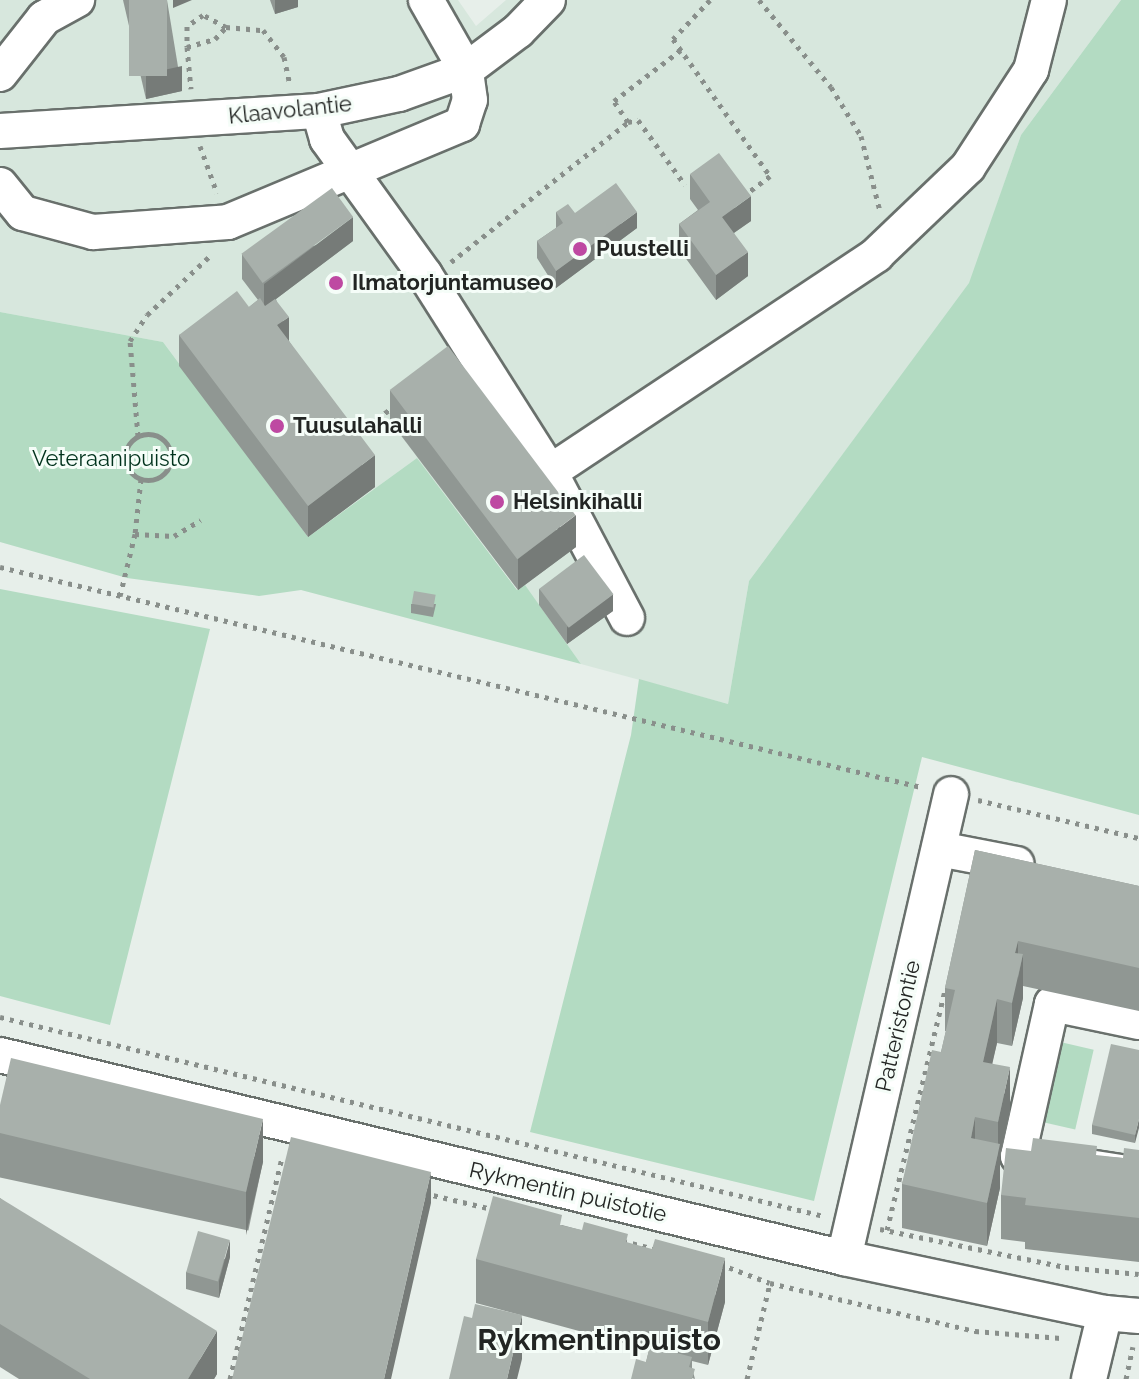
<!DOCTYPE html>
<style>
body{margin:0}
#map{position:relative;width:1139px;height:1379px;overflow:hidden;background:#e7efea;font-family:Raleway,sans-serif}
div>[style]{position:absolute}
.built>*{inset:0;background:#d7e7dd}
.green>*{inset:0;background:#b3dbc2;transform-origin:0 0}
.path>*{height:5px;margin-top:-2.5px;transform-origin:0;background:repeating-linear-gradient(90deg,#898f8b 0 4px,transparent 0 10px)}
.path>.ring{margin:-2.5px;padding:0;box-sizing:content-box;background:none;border:5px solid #898f8b;border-radius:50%}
.roads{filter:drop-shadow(2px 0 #69706c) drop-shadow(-2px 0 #69706c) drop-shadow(0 2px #69706c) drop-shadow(0 -2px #69706c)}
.minor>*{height:34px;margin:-17px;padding:0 17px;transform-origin:17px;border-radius:17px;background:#fff}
.wall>*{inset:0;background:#909793;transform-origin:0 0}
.shaded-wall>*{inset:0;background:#767b78}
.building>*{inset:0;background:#a8b0ab;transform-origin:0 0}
.dots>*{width:22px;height:22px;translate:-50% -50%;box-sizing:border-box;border:4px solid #f5fdf8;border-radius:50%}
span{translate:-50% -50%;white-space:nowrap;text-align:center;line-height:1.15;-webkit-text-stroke:6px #f5fdf8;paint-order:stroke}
.street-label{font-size:22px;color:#222523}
.poi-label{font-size:22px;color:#222523;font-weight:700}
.left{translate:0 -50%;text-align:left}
.park-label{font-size:22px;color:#00321c}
.district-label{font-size:30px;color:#222523;font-weight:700}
</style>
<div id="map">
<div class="built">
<div style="clip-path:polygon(0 0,458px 0,476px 26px,506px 0,1121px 0,1021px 135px,970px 283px,749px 581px,728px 704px,581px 664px,525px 586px,518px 590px,417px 458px,308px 537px,163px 342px,0 312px)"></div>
</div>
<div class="green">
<div style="clip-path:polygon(1121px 0,1139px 0,1139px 815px,922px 757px,814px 1201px,530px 1132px,631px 735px,639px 679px,728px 704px,749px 581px,969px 283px,1021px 135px)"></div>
<div style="clip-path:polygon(0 312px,163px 342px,308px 537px,417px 458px,517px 590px,525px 585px,581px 664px,301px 590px,259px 596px,127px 578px,0 542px)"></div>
<div style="clip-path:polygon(0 589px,210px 629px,110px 1025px,0 996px)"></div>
<div style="left:1043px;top:1038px;width:52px;height:82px;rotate:13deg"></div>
</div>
<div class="path">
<div style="left:710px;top:0;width:54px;rotate:133.5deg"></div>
<div style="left:673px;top:39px;width:168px;rotate:54.7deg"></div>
<div style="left:770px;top:176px;width:30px;rotate:143deg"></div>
<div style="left:759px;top:0;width:113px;rotate:50.4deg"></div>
<div style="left:831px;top:87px;width:57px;rotate:58.5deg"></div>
<div style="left:861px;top:136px;width:77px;rotate:75.8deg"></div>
<div style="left:226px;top:27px;width:26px;rotate:-152deg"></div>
<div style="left:203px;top:15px;width:19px;rotate:145deg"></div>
<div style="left:187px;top:26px;width:21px;rotate:90deg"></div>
<div style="left:187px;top:47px;width:29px;rotate:-16deg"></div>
<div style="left:215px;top:39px;width:16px;rotate:-47deg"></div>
<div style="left:226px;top:27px;width:37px;rotate:5deg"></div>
<div style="left:263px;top:30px;width:34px;rotate:52deg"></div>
<div style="left:284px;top:57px;width:29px;rotate:78deg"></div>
<div style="left:187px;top:47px;width:42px;rotate:84.6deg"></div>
<div style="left:628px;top:122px;width:10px;rotate:-11deg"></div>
<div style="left:638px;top:120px;width:80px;rotate:54.1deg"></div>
<div style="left:200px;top:146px;width:50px;rotate:70.1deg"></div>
<div style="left:451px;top:262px;width:226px;rotate:-38.3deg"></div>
<div style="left:628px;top:122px;width:25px;rotate:-124deg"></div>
<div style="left:614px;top:101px;width:84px;rotate:-37.3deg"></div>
<div style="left:351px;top:288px;width:42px;rotate:-9.7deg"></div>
<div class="ring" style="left:125px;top:434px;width:41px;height:41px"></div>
<div style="left:138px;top:436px;width:95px;rotate:-94.8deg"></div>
<div style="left:130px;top:341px;width:31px;rotate:-57deg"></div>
<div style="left:147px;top:315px;width:89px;rotate:-43.2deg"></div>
<div style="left:353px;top:437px;width:50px;rotate:-36.9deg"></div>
<div style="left:141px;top:479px;width:55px;rotate:96.2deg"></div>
<div style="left:135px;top:534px;width:39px;rotate:3deg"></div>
<div style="left:174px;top:536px;width:31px;rotate:-31deg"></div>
<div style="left:0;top:567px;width:947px;rotate:13.43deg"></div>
<div style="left:120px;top:596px;width:64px;rotate:-76.4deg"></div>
<div style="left:978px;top:800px;width:165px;rotate:13.3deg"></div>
<div style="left:0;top:1017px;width:848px;rotate:13.58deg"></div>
<div style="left:424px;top:1193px;width:70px;rotate:13.2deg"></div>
<div style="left:880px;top:1229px;width:189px;rotate:11.6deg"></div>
<div style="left:1065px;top:1267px;width:74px;rotate:5.4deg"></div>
<div style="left:887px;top:1230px;width:247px;rotate:-76.4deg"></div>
<div style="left:623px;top:1241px;width:34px;rotate:14deg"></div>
<div style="left:720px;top:1264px;width:53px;rotate:20.8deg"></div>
<div style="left:770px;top:1283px;width:211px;rotate:13.2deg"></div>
<div style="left:975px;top:1331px;width:86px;rotate:4.7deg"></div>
<div style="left:230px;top:1379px;width:228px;rotate:-76.8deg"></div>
<div style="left:747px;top:1379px;width:99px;rotate:-76.5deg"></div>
<div style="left:1126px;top:1379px;width:33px;rotate:-78deg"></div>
</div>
<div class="roads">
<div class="minor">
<div style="left:0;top:74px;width:71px;rotate:-51.8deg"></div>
<div style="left:44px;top:18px;width:38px;rotate:-29deg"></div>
<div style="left:319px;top:111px;width:29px;rotate:74deg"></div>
<div style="left:327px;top:139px;width:168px;rotate:54.2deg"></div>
<div style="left:425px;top:275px;width:233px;rotate:57.6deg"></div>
<div style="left:550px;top:472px;width:165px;rotate:62.2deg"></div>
<div style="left:0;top:131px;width:320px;rotate:-3.6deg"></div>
<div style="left:319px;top:111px;width:82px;rotate:-12deg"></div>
<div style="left:399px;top:94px;width:71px;rotate:-19.7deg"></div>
<div style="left:466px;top:70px;width:65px;rotate:-36.9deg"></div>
<div style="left:518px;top:31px;width:43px;rotate:-45.9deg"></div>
<div style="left:0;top:185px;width:36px;rotate:51deg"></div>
<div style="left:23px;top:213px;width:73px;rotate:15.2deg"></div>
<div style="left:93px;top:232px;width:135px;rotate:-4.2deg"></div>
<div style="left:228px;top:222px;width:254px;rotate:-22.7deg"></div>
<div style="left:462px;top:124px;width:25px;rotate:-72deg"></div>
<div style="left:470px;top:100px;width:30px;rotate:-98deg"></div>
<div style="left:466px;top:70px;width:81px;rotate:-119.7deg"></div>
<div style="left:550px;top:472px;width:392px;rotate:-33.6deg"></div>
<div style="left:876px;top:255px;width:127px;rotate:-43.7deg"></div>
<div style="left:968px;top:167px;width:116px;rotate:-57deg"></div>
<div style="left:1031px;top:70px;width:72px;rotate:-75.6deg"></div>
<div style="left:939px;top:849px;width:79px;rotate:10.9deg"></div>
<div style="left:1139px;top:1022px;width:89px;rotate:-168.3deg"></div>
<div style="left:1052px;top:1004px;width:156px;rotate:102.6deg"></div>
<div style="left:1018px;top:1156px;width:122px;rotate:8.9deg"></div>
<div style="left:0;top:1055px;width:868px;rotate:13.52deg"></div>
<div style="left:844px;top:1258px;width:267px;rotate:11.9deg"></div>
<div style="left:1105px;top:1313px;width:34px;rotate:5deg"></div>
<div style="left:844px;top:1258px;width:476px;rotate:-77deg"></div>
<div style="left:1089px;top:1379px;width:68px;rotate:-76.4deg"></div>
</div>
</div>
<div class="wall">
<div style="clip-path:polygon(123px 0,167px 0,182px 91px,146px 99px)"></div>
<div style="clip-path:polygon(270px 0,298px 0,298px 7px,275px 14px)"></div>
<div style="clip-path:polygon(690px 174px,751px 221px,734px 233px,748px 276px,716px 300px,679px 249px,679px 224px,698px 210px,690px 199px)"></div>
<div style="clip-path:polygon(556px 212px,575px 213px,637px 228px,556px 288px,537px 258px,537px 241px,556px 228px)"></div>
<div style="clip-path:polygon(353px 241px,276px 299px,289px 341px,375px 487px,308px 537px,179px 366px,179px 335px,249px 307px,258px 300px,242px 279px,242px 254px)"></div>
<div style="clip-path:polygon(390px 390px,576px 547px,518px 590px,390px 421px)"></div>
<div style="clip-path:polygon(539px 589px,613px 611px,567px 644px,539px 605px)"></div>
<div style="clip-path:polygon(411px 604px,436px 604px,433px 617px,411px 613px)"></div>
<div style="clip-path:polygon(975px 850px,1139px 886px,1139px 1011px,1023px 986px,1023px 998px,1012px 1046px,997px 1043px,992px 1063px,1010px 1111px,1000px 1157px,1000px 1188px,987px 1246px,902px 1228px,902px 1184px,941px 1052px,946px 1031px,945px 1031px,945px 988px)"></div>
<div style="clip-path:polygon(1139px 1050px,1135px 1143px,1092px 1134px,1092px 1125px)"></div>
<div style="left:0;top:1105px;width:269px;height:71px;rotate:12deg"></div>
<div style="clip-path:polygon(1139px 1150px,1139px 1262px,1025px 1249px,1025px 1242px,1001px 1239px,1001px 1195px,1031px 1151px,1123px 1158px)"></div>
<div style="clip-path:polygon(0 1198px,217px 1374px,214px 1379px,19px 1379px,0 1367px)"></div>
<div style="clip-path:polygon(562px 1225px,628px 1243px,725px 1302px,708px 1365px,692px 1361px,692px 1368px,695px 1379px,646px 1362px,649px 1350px,476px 1303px,476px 1259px)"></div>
<div style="clip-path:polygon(230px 1257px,219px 1298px,186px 1289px,186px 1272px)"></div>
</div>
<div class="shaded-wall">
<div style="clip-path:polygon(173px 0,192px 0,173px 8px)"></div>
<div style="clip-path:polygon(275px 0,298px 0,298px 7px,275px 14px)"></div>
<div style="clip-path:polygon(182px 66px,182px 91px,146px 99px,146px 74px)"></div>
<div style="clip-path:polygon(751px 196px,751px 221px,722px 241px,722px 217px)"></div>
<div style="clip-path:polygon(637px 212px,637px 228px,556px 288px,556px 271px)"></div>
<div style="clip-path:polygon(353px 217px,353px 241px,264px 308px,264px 284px)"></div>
<div style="clip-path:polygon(748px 252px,748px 276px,716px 300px,716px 275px)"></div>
<div style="clip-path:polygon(289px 317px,289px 348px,277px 325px)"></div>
<div style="clip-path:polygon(375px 455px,375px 487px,308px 537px,308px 506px)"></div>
<div style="clip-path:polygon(576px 515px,576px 547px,518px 590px,518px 559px)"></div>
<div style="clip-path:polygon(613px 594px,613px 611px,567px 644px,567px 627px)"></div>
<div style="clip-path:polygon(1018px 941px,1018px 978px,1023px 954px,1023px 998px,1012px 1046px,1012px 1003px,1015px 953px)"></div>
<div style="clip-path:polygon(997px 999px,997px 1043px,983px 1105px,983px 1062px)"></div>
<div style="clip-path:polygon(1010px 1067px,1010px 1111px,1000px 1157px,1000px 1188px,987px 1246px,987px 1203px,998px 1153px,998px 1122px)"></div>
<div style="clip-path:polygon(975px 1117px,975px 1160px,971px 1138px)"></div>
<div style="clip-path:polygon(263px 1119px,263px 1162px,246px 1235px,246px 1192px)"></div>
<div style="clip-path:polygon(1139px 1119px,1139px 1128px,1135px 1143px,1135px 1135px)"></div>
<div style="clip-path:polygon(431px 1172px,431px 1203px,391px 1379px,384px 1379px)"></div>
<div style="clip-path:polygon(230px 1240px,230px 1257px,219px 1298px,219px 1281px)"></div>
<div style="clip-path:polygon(725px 1258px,725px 1302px,708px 1365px,708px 1322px)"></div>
<div style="clip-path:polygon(522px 1315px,522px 1359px,517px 1379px,507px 1379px)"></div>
<div style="clip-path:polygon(217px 1331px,217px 1374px,214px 1379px,188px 1379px)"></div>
</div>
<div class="building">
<div style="left:129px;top:0;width:38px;height:76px"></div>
<div style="clip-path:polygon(719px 153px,751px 196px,722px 217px,748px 252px,716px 275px,679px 224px,710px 202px,690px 174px)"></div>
<div style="clip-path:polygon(616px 183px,637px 212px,556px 271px,537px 241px,563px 223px,556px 212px,568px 204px,575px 213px)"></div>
<div style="left:332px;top:188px;width:36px;height:112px;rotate:54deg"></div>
<div style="clip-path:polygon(237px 291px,249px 307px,260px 298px,265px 306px,275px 299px,289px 317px,277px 325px,375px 455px,308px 506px,179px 335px)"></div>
<div style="left:448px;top:346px;width:212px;height:73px;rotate:53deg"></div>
<div style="left:584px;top:555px;width:49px;height:56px;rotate:53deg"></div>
<div style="left:414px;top:591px;width:22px;height:13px;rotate:10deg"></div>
<div style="clip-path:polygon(975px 850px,1139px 886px,1139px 968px,1018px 941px,1015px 953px,1023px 954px,1012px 1003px,997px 999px,983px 1062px,1010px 1067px,998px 1122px,975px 1117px,971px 1138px,1000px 1144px,987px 1203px,902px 1184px,932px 1050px,941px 1052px,955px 990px,945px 988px)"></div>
<div style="clip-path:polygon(1111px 1044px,1139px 1050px,1139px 1119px,1135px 1135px,1092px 1125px)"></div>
<div style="clip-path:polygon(11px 1058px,263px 1119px,246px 1192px,0 1133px,0 1105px)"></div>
<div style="clip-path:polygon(291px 1137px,431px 1172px,384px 1379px,232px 1379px)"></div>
<div style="clip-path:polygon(1033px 1138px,1097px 1146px,1096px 1155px,1123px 1158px,1124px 1148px,1139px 1150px,1139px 1218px,1025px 1205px,1026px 1198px,1001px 1195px,1006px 1148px,1031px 1151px)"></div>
<div style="clip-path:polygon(493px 1196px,562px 1215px,560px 1225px,582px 1230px,584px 1222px,628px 1234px,626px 1242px,652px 1249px,655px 1239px,725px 1258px,708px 1322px,476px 1259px)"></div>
<div style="clip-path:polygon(0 1198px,217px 1331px,188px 1379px,90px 1379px,0 1324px)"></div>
<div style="left:198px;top:1231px;width:33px;height:43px;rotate:16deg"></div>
<div style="clip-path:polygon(475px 1304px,522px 1315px,507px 1379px,449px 1379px,464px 1316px,472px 1318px)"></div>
<div style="clip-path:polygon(650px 1346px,692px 1357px,689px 1367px,695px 1369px,692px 1379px,631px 1379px,636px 1359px,646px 1362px)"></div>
</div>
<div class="dots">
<div style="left:580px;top:249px;background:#be49a2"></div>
<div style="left:336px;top:283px;background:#be49a2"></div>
<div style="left:277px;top:426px;background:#be49a2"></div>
<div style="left:497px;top:502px;background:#be49a2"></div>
</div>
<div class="street-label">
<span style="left:290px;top:110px;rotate:-6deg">Klaavolantie</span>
<span style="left:898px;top:1026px;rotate:-77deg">Patteristontie</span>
<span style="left:568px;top:1192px;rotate:13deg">Rykmentin puistotie</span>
</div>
<div class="poi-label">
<span class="left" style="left:596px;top:249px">Puustelli</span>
<span class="left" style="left:352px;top:283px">Ilmatorjuntamuseo</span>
<span class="left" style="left:293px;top:426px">Tuusulahalli</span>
<span class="left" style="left:513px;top:502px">Helsinkihalli</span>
</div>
<div class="park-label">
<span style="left:111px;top:459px">Veteraanipuisto</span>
</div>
<div class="district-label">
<span style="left:599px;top:1340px">Rykmentinpuisto</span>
</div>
</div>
